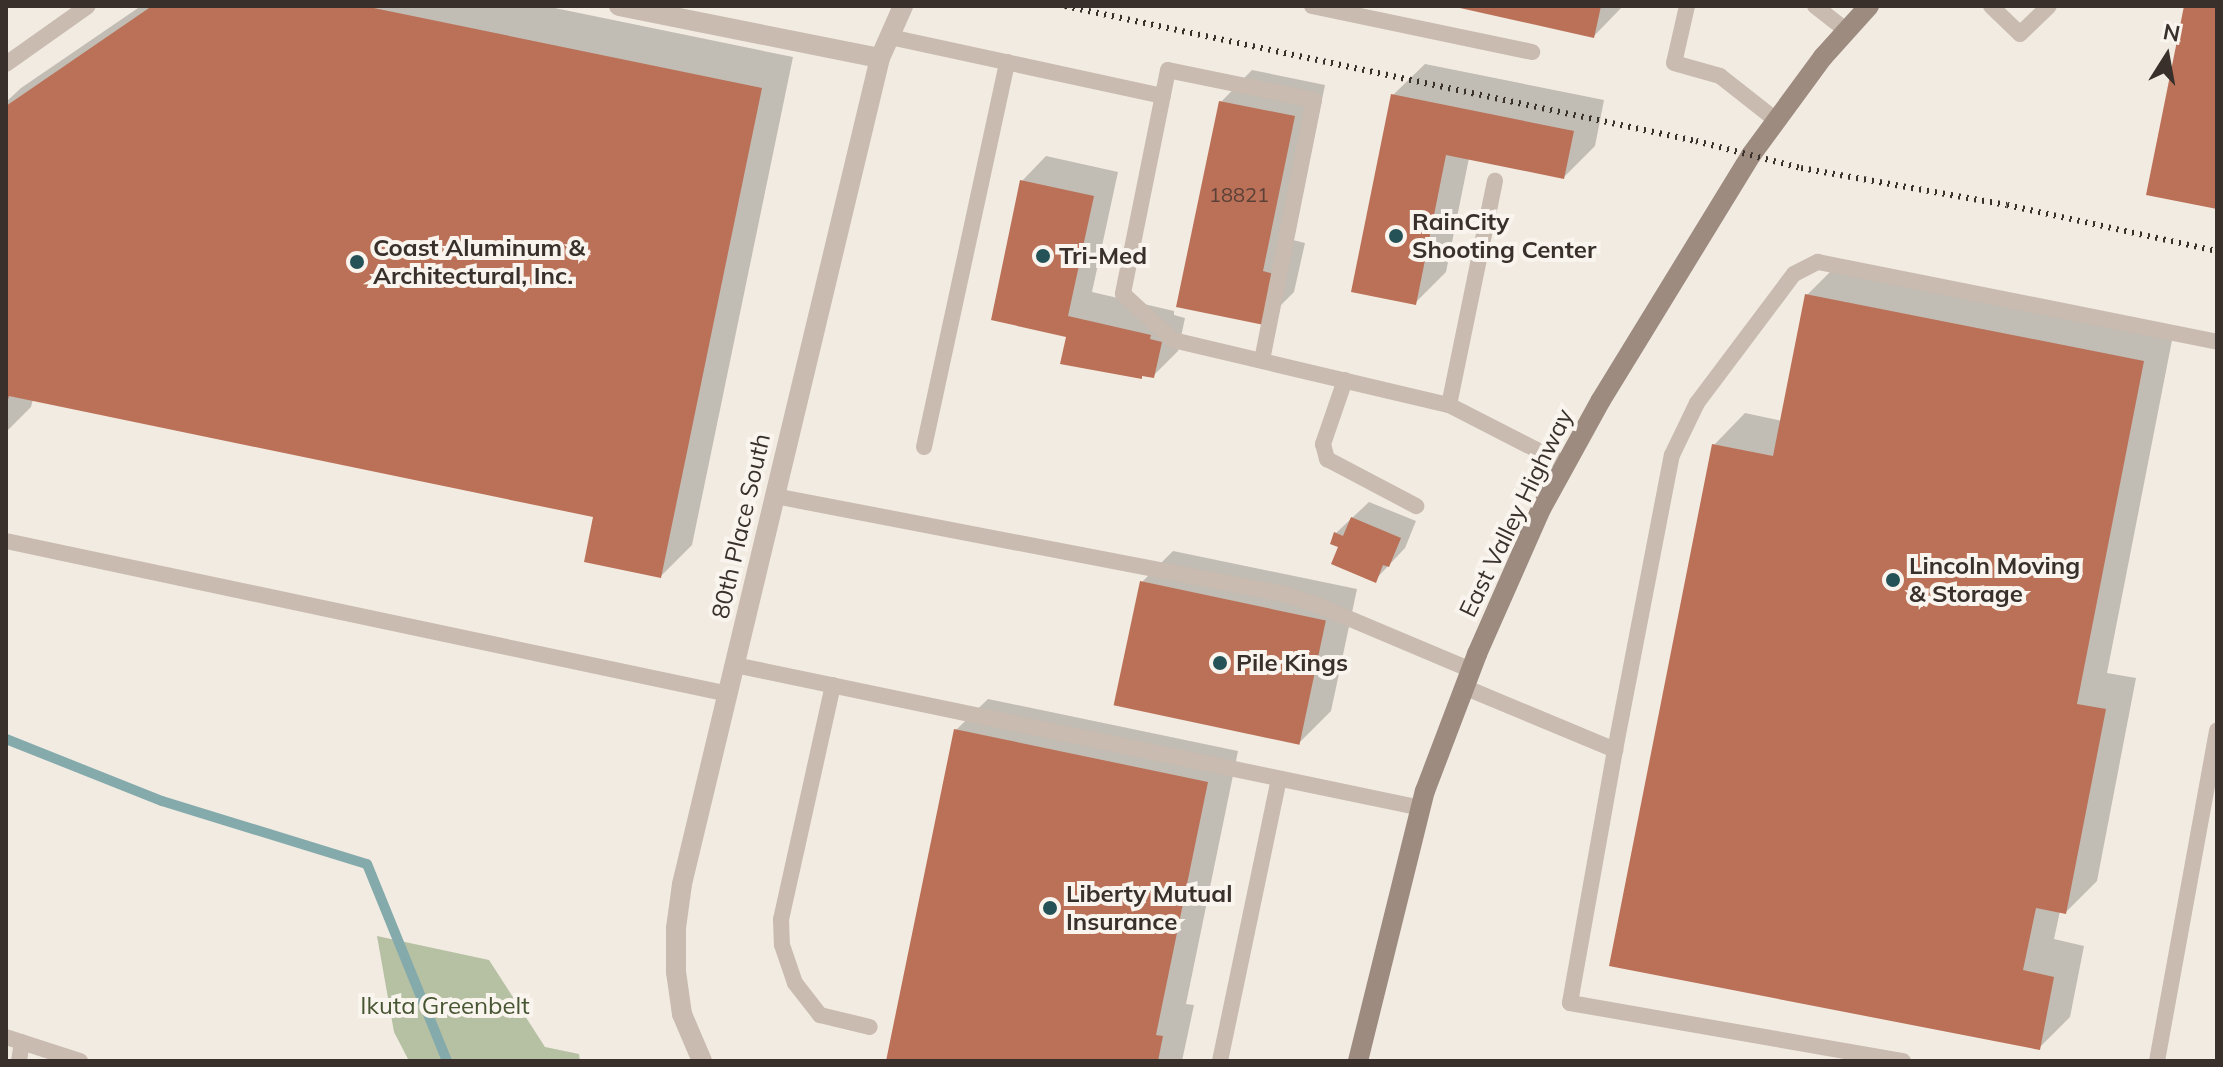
<!DOCTYPE html>
<style>
body{margin:0}
#map{position:relative;width:2223px;height:1067px;overflow:hidden;background:#f2ebe2;font-family:Mulish,sans-serif}
div>[style]{position:absolute}
.green>*{inset:0;background:#b6c0a3}
.shadow>*{inset:0;background:#0003}
.stream>*{height:10px;margin:-5px;padding:0 5px;transform-origin:5px;border-radius:5px;background:#84aaac}
.building>*{inset:0;background:#bb7157;transform-origin:0 0}
.lane>*{height:16px;margin:-8px;padding:0 8px;transform-origin:8px;border-radius:8px;background:#c9bbaf}
.street>*{height:20px;margin:-10px;padding:0 10px;transform-origin:10px;border-radius:10px;background:#c9bbaf}
.secondary>*{height:20px;margin:-10px;padding:0 10px;transform-origin:10px;border-radius:10px;background:#9d8b80}
.rail>*{height:6px;margin-top:-3px;transform-origin:0;background:repeating-linear-gradient(90deg,#39302c 0 2px,transparent 0 8px)}
.dots>*{width:22px;height:22px;translate:-50% -50%;box-sizing:border-box;border:4px solid #f9f5ee;border-radius:50%}
span{translate:-50% -50%;white-space:nowrap;text-align:center;line-height:1.15;-webkit-text-stroke:8px #f9f5ee;paint-order:stroke}
.number-label{font-size:20px;color:#5a4037}
.number-label span{-webkit-text-stroke-width:0}
.poi-label{font-size:24px;color:#39302c;font-weight:700}
.left{translate:0 -50%;text-align:left}
.street-label{font-size:24px;color:#39302c}
.park-label{font-size:24px;color:#475532}
.frame{position:absolute;inset:0;border:8px solid #39302c;pointer-events:none}
.north{position:absolute;left:2127px;top:16px;width:80px;height:80px;-webkit-text-stroke:6px #f9f5ee;paint-order:stroke;rotate:11deg;font-size:22px;font-weight:700;line-height:32px;text-align:center;color:#39302c}
.north::after{content:'';display:block;margin:auto;width:28px;height:36px;background:#39302c;clip-path:polygon(50% 0,100% 100%,50% 72%,0 100%)}
</style>
<div id="map">
<div class="green">
<div style="clip-path:polygon(377px 936px,489px 960px,545px 1047px,579px 1054px,580px 1061px,409px 1061px,394px 1032px)"></div>
</div>
<div class="shadow">
<div style="clip-path:polygon(141px 6px,545px 6px,793px 57px,692px 545px,661px 576px,595px 515px,33px 399px,31px 407px,6px 432px,6px 102px,21px 88px)"></div>
<div style="clip-path:polygon(1454px 6px,1623px 6px,1594px 36px)"></div>
<div style="clip-path:polygon(1425px 64px,1604px 100px,1595px 146px,1564px 177px,1469px 158px,1446px 272px,1415px 303px,1393px 95px)"></div>
<div style="clip-path:polygon(1252px 70px,1325px 85px,1293px 240px,1305px 243px,1294px 292px,1263px 323px,1221px 102px)"></div>
<div style="clip-path:polygon(1046px 156px,1118px 172px,1092px 292px,1174px 311px,1174px 315px,1185px 318px,1178px 351px,1153px 376px,1068px 335px,1022px 181px)"></div>
<div style="clip-path:polygon(1838px 264px,2174px 330px,2107px 673px,2136px 678px,2097px 881px,2066px 912px,2060px 911px,2054px 939px,2084px 946px,2070px 1017px,2039px 1048px,1714px 445px,1745px 413px,1782px 421px,1807px 295px)"></div>
<div style="clip-path:polygon(1369px 502px,1416px 521px,1405px 548px,1375px 580px,1341px 546px,1336px 533px)"></div>
<div style="clip-path:polygon(1173px 551px,1357px 589px,1331px 711px,1300px 742px,1142px 582px)"></div>
<div style="clip-path:polygon(988px 699px,1238px 751px,1186px 1004px,1194px 1005px,1182px 1061px,888px 1061px,956px 730px)"></div>
</div>
<div class="stream">
<div style="left:6px;top:739px;width:168px;rotate:21.7deg"></div>
<div style="left:162px;top:801px;width:214px;rotate:17.1deg"></div>
<div style="left:367px;top:864px;width:213px;rotate:67.9deg"></div>
</div>
<div class="building">
<div style="clip-path:polygon(152px 6px,364px 6px,762px 88px,661px 578px,584px 562px,593px 517px,9px 396px,6px 406px,6px 106px)"></div>
<div style="clip-path:polygon(1451px 6px,1601px 6px,1594px 38px)"></div>
<div style="clip-path:polygon(2184px 6px,2217px 6px,2217px 209px,2146px 195px)"></div>
<div style="clip-path:polygon(1391px 94px,1574px 131px,1564px 179px,1446px 155px,1416px 305px,1351px 292px)"></div>
<div style="clip-path:polygon(1219px 101px,1295px 116px,1263px 271px,1274px 274px,1264px 325px,1176px 307px)"></div>
<div style="clip-path:polygon(1020px 180px,1094px 196px,1068px 316px,1151px 335px,1150px 339px,1162px 342px,1154px 378px,1142px 376px,1142px 379px,1060px 364px,1066px 337px,991px 320px)"></div>
<div style="clip-path:polygon(1805px 294px,2144px 361px,2077px 704px,2106px 709px,2066px 914px,2036px 908px,2023px 970px,2054px 977px,2040px 1050px,1609px 966px,1712px 444px,1773px 456px)"></div>
<div style="clip-path:polygon(1351px 517px,1401px 538px,1389px 567px,1383px 565px,1376px 583px,1331px 564px,1338px 547px,1330px 544px,1334px 532px,1343px 536px)"></div>
<div style="left:1140px;top:581px;width:190px;height:127px;rotate:12deg"></div>
<div style="clip-path:polygon(954px 729px,1208px 782px,1156px 1035px,1163px 1036px,1158px 1061px,886px 1061px)"></div>
</div>
<div class="lane">
<div style="left:1312px;top:6px;width:225px;rotate:11.8deg"></div>
<div style="left:1687px;top:6px;width:58px;rotate:102.8deg"></div>
<div style="left:1674px;top:63px;width:48px;rotate:15.8deg"></div>
<div style="left:1720px;top:76px;width:71px;rotate:38.2deg"></div>
<div style="left:1815px;top:6px;width:41px;rotate:38deg"></div>
<div style="left:1991px;top:6px;width:40px;rotate:44deg"></div>
<div style="left:2020px;top:34px;width:40px;rotate:-44deg"></div>
<div style="left:890px;top:37px;width:279px;rotate:12.2deg"></div>
<div style="left:6px;top:64px;width:100px;rotate:-35.3deg"></div>
<div style="left:1262px;top:360px;width:265px;rotate:-78.7deg"></div>
<div style="left:1314px;top:100px;width:149px;rotate:-168.4deg"></div>
<div style="left:1168px;top:70px;width:228px;rotate:101.4deg"></div>
<div style="left:1123px;top:294px;width:68px;rotate:42.6deg"></div>
<div style="left:1173px;top:340px;width:284px;rotate:13.3deg"></div>
<div style="left:1449px;top:405px;width:131px;rotate:27.1deg"></div>
<div style="left:1345px;top:380px;width:68px;rotate:109deg"></div>
<div style="left:1323px;top:444px;width:16px;rotate:75deg"></div>
<div style="left:1327px;top:459px;width:101px;rotate:27.8deg"></div>
<div style="left:1449px;top:405px;width:229px;rotate:-78.4deg"></div>
<div style="left:924px;top:447px;width:394px;rotate:-77.8deg"></div>
<div style="left:775px;top:496px;width:518px;rotate:10.9deg"></div>
<div style="left:1284px;top:594px;width:35px;rotate:18deg"></div>
<div style="left:1317px;top:605px;width:167px;rotate:22.9deg"></div>
<div style="left:6px;top:541px;width:738px;rotate:11.96deg"></div>
<div style="left:735px;top:665px;width:701px;rotate:11.77deg"></div>
<div style="left:833px;top:685px;width:240px;rotate:102.5deg"></div>
<div style="left:781px;top:919px;width:26px;rotate:88deg"></div>
<div style="left:782px;top:945px;width:40px;rotate:71.1deg"></div>
<div style="left:795px;top:983px;width:41px;rotate:52deg"></div>
<div style="left:820px;top:1015px;width:51px;rotate:13.5deg"></div>
<div style="left:1464px;top:687px;width:164px;rotate:22.6deg"></div>
<div style="left:1615px;top:750px;width:257px;rotate:100.1deg"></div>
<div style="left:1570px;top:1003px;width:338px;rotate:9.9deg"></div>
<div style="left:1615px;top:750px;width:300px;rotate:-79.1deg"></div>
<div style="left:1672px;top:455px;width:58px;rotate:-64.3deg"></div>
<div style="left:1697px;top:403px;width:161px;rotate:-53.1deg"></div>
<div style="left:1794px;top:274px;width:27px;rotate:-27deg"></div>
<div style="left:1818px;top:262px;width:407px;rotate:11.3deg"></div>
<div style="left:6px;top:1037px;width:78px;rotate:18deg"></div>
<div style="left:19px;top:1061px;width:19px;rotate:-81deg"></div>
<div style="left:1220px;top:1061px;width:288px;rotate:-78.2deg"></div>
<div style="left:2157px;top:1061px;width:336px;rotate:-79.7deg"></div>
</div>
<div class="street">
<div style="left:619px;top:6px;width:266px;rotate:11.3deg"></div>
<div style="left:702px;top:1061px;width:51px;rotate:-113.1deg"></div>
<div style="left:682px;top:1014px;width:42px;rotate:-98.1deg"></div>
<div style="left:676px;top:972px;width:44px;rotate:-90deg"></div>
<div style="left:676px;top:928px;width:44px;rotate:-82.2deg"></div>
<div style="left:682px;top:884px;width:849px;rotate:-76.52deg"></div>
<div style="left:880px;top:58px;width:57px;rotate:-66.1deg"></div>
</div>
<div class="secondary">
<div style="left:1358px;top:1061px;width:278px;rotate:-76.1deg"></div>
<div style="left:1425px;top:791px;width:147px;rotate:-69.2deg"></div>
<div style="left:1477px;top:654px;width:158px;rotate:-66.2deg"></div>
<div style="left:1541px;top:509px;width:124px;rotate:-61.2deg"></div>
<div style="left:1601px;top:400px;width:287px;rotate:-58.5deg"></div>
<div style="left:1751px;top:155px;width:122px;rotate:-53.7deg"></div>
<div style="left:1823px;top:57px;width:69px;rotate:-48deg"></div>
</div>
<div class="rail">
<div style="left:1065px;top:6px;width:645px;rotate:12.08deg"></div>
<div style="left:1696px;top:141px;width:108px;rotate:14.4deg"></div>
<div style="left:1801px;top:168px;width:209px;rotate:10.2deg"></div>
<div style="left:2007px;top:205px;width:215px;rotate:12.4deg"></div>
</div>
<div class="dots">
<div style="left:1396px;top:236px;background:#255257"></div>
<div style="left:1043px;top:256px;background:#255257"></div>
<div style="left:357px;top:262px;background:#255257"></div>
<div style="left:1893px;top:580px;background:#255257"></div>
<div style="left:1220px;top:663px;background:#255257"></div>
<div style="left:1050px;top:908px;background:#255257"></div>
</div>
<div class="number-label">
<span style="left:1239px;top:194px">18821</span>
</div>
<div class="poi-label">
<span class="left" style="left:1412px;top:236px">RainCity<br>Shooting Center</span>
<span class="left" style="left:373px;top:262px">Coast Aluminum &amp;<br>Architectural, Inc.</span>
<span class="left" style="left:1059px;top:256px">Tri-Med</span>
<span class="left" style="left:1909px;top:580px">Lincoln Moving<br>&amp; Storage</span>
<span class="left" style="left:1236px;top:663px">Pile Kings</span>
<span class="left" style="left:1066px;top:908px">Liberty Mutual<br>Insurance</span>
</div>
<div class="street-label">
<span style="left:1516px;top:513px;rotate:-64deg">East Valley Highway</span>
<span style="left:741px;top:526px;rotate:-77deg">80th Place South</span>
</div>
<div class="park-label">
<span style="left:445px;top:1006px">Ikuta Greenbelt</span>
</div>
<div class="frame"></div>
<div class="north">N</div>
</div>
